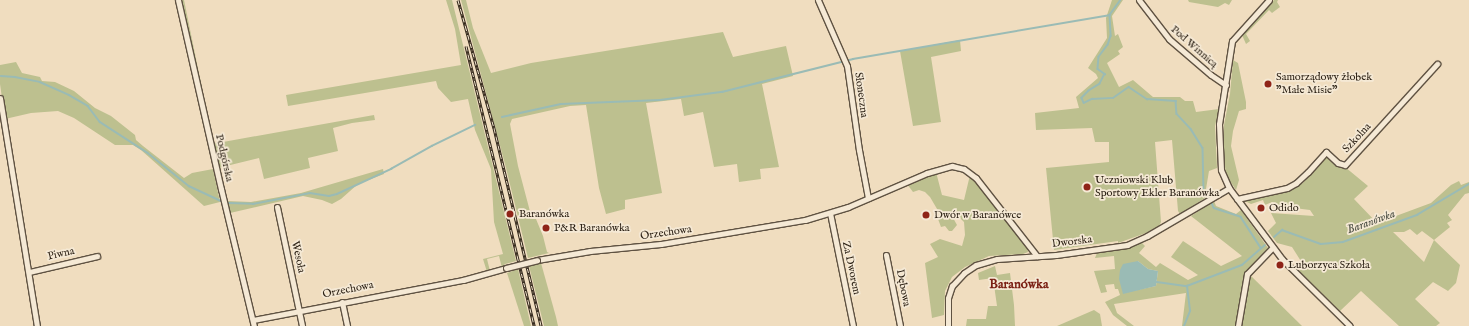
<!DOCTYPE html>
<meta charset="utf-8">
<style>
body{margin:0}
#map{position:relative;width:1469px;height:326px;overflow:hidden;background:#f0ddbf;font-family:"IM FELL English",serif}
div>[style]{position:absolute}
.green>*{inset:0;background:#bdc08f}
.water>*{inset:0;background:#9abbb5}
.stream>*{height:1.5px;margin:-0.75px;padding:0 0.75px;transform-origin:0.75px;border-radius:0.75px;background:#9abbb5}
.roads{filter:drop-shadow(1px 0 #5f5242) drop-shadow(-1px 0 #5f5242) drop-shadow(0 1px #5f5242) drop-shadow(0 -1px #5f5242)}
.minor>*{height:5px;margin:-2.5px;padding:0 2.5px;transform-origin:2.5px;border-radius:2.5px;background:#f5e9d5}
.rail>*{height:3px;margin-top:-1.5px;transform-origin:0;background:repeating-linear-gradient(90deg,#f5e9d5 0 4.5px,#2f2418 0 9px);box-sizing:border-box;border-block:1px solid #2f2418}
.bridges{filter:drop-shadow(1px 0 #5f5242) drop-shadow(-1px 0 #5f5242) drop-shadow(0 1px #5f5242) drop-shadow(0 -1px #5f5242)}
.minor-bridge>*{height:5px;margin:-2.5px;padding:0 2.5px;transform-origin:2.5px;border-radius:2.5px;background:#f5e9d5}
.dots>*{width:11px;height:11px;translate:-50% -50%;box-sizing:border-box;border:2px solid #f5e9d5;border-radius:50%}
span{translate:-50% -50%;white-space:nowrap;text-align:center;line-height:1.15;-webkit-text-stroke:3.5px #f5e9d5;paint-order:stroke}
.street-label{font-size:11px;color:#2f2418}
.poi-label{font-size:11px;color:#2f2418}
.left{translate:0 -50%;text-align:left}
.water-label{font-size:12px;color:#4f5147;font-style:italic}
.quarter-label{font-size:13px;color:#7a1f14;font-weight:700}
</style>
<div id="map">
<div class="green">
<div style="clip-path:polygon(180px 0,184px 0,203px 93px,204px 109px)"></div>
<div style="clip-path:polygon(446px 0,452px 0,516px 261px,505px 264px,502px 268px,499px 256px,487px 259px,490px 271px,487px 272px,483px 259px,503px 254px,494px 222px,491px 169px,475px 130px,468px 99px,451px 102px,438px 88px,436px 81px,288px 106px,286px 95px,461px 65px,455px 29px)"></div>
<div style="clip-path:polygon(461px 0,466px 0,473px 28px,491px 73px,531px 63px,723px 32px,733px 57px,786px 46px,793px 76px,762px 84px,779px 167px,760px 169px,761px 179px,739px 182px,737px 164px,714px 167px,703px 112px,684px 116px,681px 99px,646px 103px,662px 193px,625px 200px,625px 209px,606px 214px,599px 188px,586px 105px,570px 106px,512px 119px,510px 124px,518px 166px,532px 219px,536px 219px,543px 236px,547px 252px,549px 253px,528px 258px,506px 168px)"></div>
<div style="clip-path:polygon(1112px 0,1123px 0,1112px 16px,1115px 36px,1118px 34px,1123px 47px,1118px 51px,1120px 54px,1107px 63px,1119px 87px,1133px 80px,1153px 97px,1180px 97px,1185px 101px,1193px 101px,1196px 112px,1219px 109px,1215px 126px,1217px 168px,1209px 171px,1206px 189px,1210px 195px,1180px 214px,1178px 211px,1172px 140px,1155px 142px,1161px 222px,1159px 226px,1146px 233px,1118px 243px,1118px 241px,1054px 250px,1046px 168px,1109px 162px,1109px 142px,1095px 142px,1092px 128px,1036px 130px,1035px 113px,1079px 108px,1076px 97px,1098px 78px,1096px 74px,1088px 68px,1107px 38px,1106px 18px)"></div>
<div style="clip-path:polygon(1188px 0,1232px 0,1229px 5px,1225px 3px,1218px 7px,1189px 2px)"></div>
<div style="clip-path:polygon(1274px 0,1278px 0,1277px 2px,1280px 7px,1272px 13px,1269px 10px,1246px 34px,1250px 41px,1246px 44px,1242px 35px,1245px 29px)"></div>
<div style="clip-path:polygon(960px 40px,961px 51px,931px 57px,941px 122px,913px 126px,900px 51px)"></div>
<div style="clip-path:polygon(1233px 60px,1238px 63px,1246px 102px,1246px 109px,1239px 111px,1233px 131px,1231px 146px,1239px 180px,1236px 190px,1226px 175px,1223px 151px,1224px 125px,1230px 94px)"></div>
<div style="clip-path:polygon(16px 62px,22px 73px,40px 77px,42px 81px,55px 82px,74px 91px,95px 108px,111px 116px,135px 135px,136px 140px,143px 146px,184px 178px,192px 173px,213px 169px,220px 202px,204px 206px,141px 150px,133px 145px,115px 145px,74px 118px,58px 111px,31px 113px,5px 119px,0 84px,0 65px)"></div>
<div style="clip-path:polygon(374px 115px,375px 120px,352px 123px,333px 128px,338px 151px,308px 158px,310px 168px,264px 179px,259px 158px,218px 168px,212px 144px)"></div>
<div style="clip-path:polygon(evenodd,1326px 157px,1341px 168px,1345px 167px,1368px 186px,1354px 199px,1377px 223px,1431px 203px,1451px 185px,1459px 181px,1461px 185px,1469px 182px,1469px 193px,1465px 194px,1448px 215px,1452px 220px,1447px 223px,1450px 227px,1434px 240px,1460px 265px,1456px 283px,1448px 291px,1433px 282px,1415px 299px,1440px 323px,1436px 326px,1399px 326px,1361px 291px,1340px 311px,1299px 271px,1304px 266px,1292px 247px,1277px 243px,1268px 231px,1276px 223px,1271px 213px,1314px 216px,1310px 210px,1278px 206px,1272px 202px,1265px 205px,1263px 200px,1251px 204px,1245px 201px,1282px 193px,1303px 183px,1326px 157px,1410px 229px,1417px 235px,1422px 231px,1434px 240px,1424px 262px,1393px 232px,1404px 232px,1410px 229px)"></div>
<div style="clip-path:polygon(383px 169px,384px 174px,358px 184px,341px 199px,332px 204px,322px 200px,303px 196px,230px 213px,227px 201px,251px 202px,301px 193px)"></div>
<div style="clip-path:polygon(936px 172px,942px 195px,964px 200px,970px 175px,1027px 247px,1028px 252px,1023px 254px,989px 256px,965px 267px,952px 277px,945px 291px,944px 315px,932px 318px,925px 263px,938px 257px,930px 244px,940px 239px,962px 246px,965px 235px,964px 222px,958px 216px,952px 216px,957px 225px,952px 231px,949px 231px,945px 226px,941px 227px,938px 219px,940px 214px,930px 197px,925px 192px,919px 190px,913px 192px,907px 184px)"></div>
<div style="clip-path:polygon(evenodd,1214px 201px,1216px 206px,1236px 214px,1241px 210px,1268px 248px,1245px 273px,1237px 326px,1182px 326px,1186px 293px,1114px 304px,1117px 313px,1134px 326px,1127px 326px,1113px 315px,1105px 302px,1120px 295px,1118px 289px,1115px 289px,1114px 284px,1105px 285px,1107px 292px,1101px 293px,1094px 271px,1115px 269px,1114px 256px,1095px 258px,1097px 253px,1120px 250px,1142px 243px,1145px 246px,1139px 253px,1156px 267px,1160px 263px,1188px 280px,1198px 275px,1171px 257px,1183px 241px,1221px 266px,1242px 256px,1191px 216px,1214px 201px,1138px 261px,1148px 269px,1158px 271px,1156px 286px,1123px 293px,1138px 261px)"></div>
<div style="clip-path:polygon(541px 263px,556px 317px,558px 326px,544px 326px,529px 266px)"></div>
<div style="clip-path:polygon(995px 266px,997px 275px,1010px 273px,1014px 305px,1015px 326px,966px 326px,967px 319px,986px 319px,988px 306px,997px 306px,993px 278px,979px 280px,978px 273px)"></div>
<div style="clip-path:polygon(518px 269px,531px 326px,524px 326px,507px 273px)"></div>
<div style="clip-path:polygon(1250px 275px,1302px 326px,1240px 326px)"></div>
<div style="clip-path:polygon(1094px 310px,1100px 314px,1102px 326px,1057px 326px)"></div>
</div>
<div class="water">
<div style="clip-path:polygon(1138px 261px,1148px 269px,1158px 271px,1156px 286px,1123px 294px,1119px 279px,1120px 270px,1123px 264px)"></div>
</div>
<div class="stream">
<div style="left:1121px;top:0;width:19px;rotate:126deg"></div>
<div style="left:1110px;top:15px;width:21px;rotate:87deg"></div>
<div style="left:1111px;top:36px;width:9px;rotate:108deg"></div>
<div style="left:1108px;top:45px;width:15px;rotate:127deg"></div>
<div style="left:1099px;top:57px;width:12px;rotate:95deg"></div>
<div style="left:1098px;top:69px;width:9px;rotate:36deg"></div>
<div style="left:1105px;top:74px;width:11px;rotate:117deg"></div>
<div style="left:1100px;top:84px;width:13px;rotate:148deg"></div>
<div style="left:1089px;top:91px;width:10px;rotate:135deg"></div>
<div style="left:1082px;top:98px;width:5px;rotate:68deg"></div>
<div style="left:1084px;top:103px;width:9px;rotate:-27deg"></div>
<div style="left:1092px;top:99px;width:21px;rotate:-3deg"></div>
<div style="left:1113px;top:98px;width:19px;rotate:-35deg"></div>
<div style="left:1129px;top:87px;width:22px;rotate:34deg"></div>
<div style="left:1147px;top:99px;width:29px;rotate:4deg"></div>
<div style="left:1176px;top:101px;width:13px;rotate:86deg"></div>
<div style="left:1177px;top:114px;width:21px;rotate:47deg"></div>
<div style="left:1191px;top:129px;width:22px;rotate:58deg"></div>
<div style="left:1203px;top:148px;width:45px;rotate:88.7deg"></div>
<div style="left:1204px;top:193px;width:6px;rotate:45deg"></div>
<div style="left:1px;top:76px;width:14px;rotate:4deg"></div>
<div style="left:15px;top:77px;width:25px;rotate:11deg"></div>
<div style="left:40px;top:82px;width:32px;rotate:24deg"></div>
<div style="left:69px;top:95px;width:22px;rotate:30deg"></div>
<div style="left:88px;top:106px;width:20px;rotate:53deg"></div>
<div style="left:100px;top:122px;width:57px;rotate:32.9deg"></div>
<div style="left:148px;top:153px;width:53px;rotate:38.8deg"></div>
<div style="left:189px;top:186px;width:35px;rotate:25deg"></div>
<div style="left:502px;top:117px;width:60px;rotate:-12.4deg"></div>
<div style="left:561px;top:104px;width:99px;rotate:-2.3deg"></div>
<div style="left:660px;top:100px;width:63px;rotate:-7.4deg"></div>
<div style="left:722px;top:92px;width:135px;rotate:-14.1deg"></div>
<div style="left:853px;top:59px;width:261px;rotate:-9.7deg"></div>
<div style="left:229px;top:203px;width:24px;rotate:2deg"></div>
<div style="left:253px;top:204px;width:58px;rotate:-10.9deg"></div>
<div style="left:310px;top:193px;width:19px;rotate:9deg"></div>
<div style="left:329px;top:196px;width:8px;rotate:-14deg"></div>
<div style="left:337px;top:194px;width:60px;rotate:-24.8deg"></div>
<div style="left:391px;top:169px;width:47px;rotate:-29.3deg"></div>
<div style="left:432px;top:146px;width:48px;rotate:-26deg"></div>
<div style="left:1212px;top:203px;width:5px;rotate:68deg"></div>
<div style="left:1214px;top:208px;width:28px;rotate:18deg"></div>
<div style="left:1241px;top:217px;width:37px;rotate:57deg"></div>
<div style="left:1274px;top:237px;width:11px;rotate:-41deg"></div>
<div style="left:1282px;top:230px;width:41px;rotate:19.7deg"></div>
<div style="left:1321px;top:244px;width:22px;rotate:-5deg"></div>
<div style="left:1343px;top:242px;width:79px;rotate:-20deg"></div>
<div style="left:1417px;top:215px;width:61px;rotate:-30.8deg"></div>
<div style="left:1157px;top:282px;width:30px;rotate:8deg"></div>
<div style="left:1184px;top:326px;width:16px;rotate:-68deg"></div>
<div style="left:1190px;top:311px;width:25px;rotate:-97deg"></div>
<div style="left:1187px;top:286px;width:59px;rotate:-20.9deg"></div>
<div style="left:1242px;top:265px;width:30px;rotate:-41deg"></div>
</div>
<div class="roads">
<div class="minor">
<div style="left:178px;top:0;width:194px;rotate:77.2deg"></div>
<div style="left:221px;top:189px;width:141px;rotate:76.5deg"></div>
<div style="left:818px;top:0;width:72px;rotate:66.3deg"></div>
<div style="left:847px;top:66px;width:85px;rotate:81.9deg"></div>
<div style="left:859px;top:150px;width:49px;rotate:79.4deg"></div>
<div style="left:1139px;top:0;width:49px;rotate:52.4deg"></div>
<div style="left:1169px;top:39px;width:55px;rotate:40.6deg"></div>
<div style="left:1211px;top:75px;width:18px;rotate:34deg"></div>
<div style="left:1269px;top:0;width:55px;rotate:132.1deg"></div>
<div style="left:1232px;top:41px;width:84px;rotate:98.9deg"></div>
<div style="left:1219px;top:124px;width:46px;rotate:87.5deg"></div>
<div style="left:1221px;top:170px;width:20px;rotate:66deg"></div>
<div style="left:1229px;top:188px;width:89px;rotate:53.3deg"></div>
<div style="left:1282px;top:259px;width:95px;rotate:44.6deg"></div>
<div style="left:0;top:98px;width:231px;rotate:80.8deg"></div>
<div style="left:1237px;top:199px;width:51px;rotate:-12.4deg"></div>
<div style="left:1287px;top:188px;width:10px;rotate:-29deg"></div>
<div style="left:1296px;top:183px;width:16px;rotate:-43deg"></div>
<div style="left:1308px;top:172px;width:27px;rotate:-48deg"></div>
<div style="left:1326px;top:152px;width:16px;rotate:43deg"></div>
<div style="left:1338px;top:163px;width:7px;rotate:16deg"></div>
<div style="left:1345px;top:165px;width:137px;rotate:-47.7deg"></div>
<div style="left:277px;top:207px;width:122px;rotate:78.1deg"></div>
<div style="left:830px;top:213px;width:115px;rotate:78.5deg"></div>
<div style="left:886px;top:255px;width:72px;rotate:78.8deg"></div>
<div style="left:537px;top:260px;width:54px;rotate:-9.6deg"></div>
<div style="left:590px;top:251px;width:71px;rotate:-5.6deg"></div>
<div style="left:661px;top:244px;width:146px;rotate:-9.5deg"></div>
<div style="left:805px;top:220px;width:45px;rotate:-16.8deg"></div>
<div style="left:848px;top:207px;width:86px;rotate:-23.3deg"></div>
<div style="left:927px;top:173px;width:26px;rotate:-16deg"></div>
<div style="left:952px;top:166px;width:12px;rotate:14deg"></div>
<div style="left:964px;top:169px;width:15px;rotate:37deg"></div>
<div style="left:976px;top:178px;width:99px;rotate:52deg"></div>
<div style="left:29px;top:272px;width:70px;rotate:-13.2deg"></div>
<div style="left:342px;top:302px;width:25px;rotate:78deg"></div>
<div style="left:253px;top:320px;width:214px;rotate:-10.8deg"></div>
<div style="left:463px;top:280px;width:45px;rotate:-15.6deg"></div>
<div style="left:948px;top:326px;width:28px;rotate:-90deg"></div>
<div style="left:948px;top:298px;width:13px;rotate:-72deg"></div>
<div style="left:952px;top:286px;width:18px;rotate:-47deg"></div>
<div style="left:964px;top:273px;width:14px;rotate:-34deg"></div>
<div style="left:976px;top:265px;width:22px;rotate:-16deg"></div>
<div style="left:997px;top:259px;width:59px;rotate:-3.9deg"></div>
<div style="left:1056px;top:255px;width:72px;rotate:-8deg"></div>
<div style="left:1127px;top:245px;width:22px;rotate:-24deg"></div>
<div style="left:1147px;top:236px;width:95px;rotate:-30.3deg"></div>
<div style="left:1238px;top:326px;width:53px;rotate:-80.2deg"></div>
<div style="left:1247px;top:274px;width:37px;rotate:-46deg"></div>
</div>
</div>
<div class="rail">
<div style="left:458px;top:0;width:133px;rotate:74.3deg"></div>
<div style="left:494px;top:128px;width:204px;rotate:76.6deg"></div>
<div style="left:466px;top:46px;width:288px;rotate:76.3deg"></div>
</div>
<div class="bridges">
<div class="minor-bridge">
<div style="left:506px;top:268px;width:32px;rotate:-14deg"></div>
</div>
</div>
<div class="dots">
<div style="left:1268px;top:84px;background:#8f2418"></div>
<div style="left:1087px;top:187px;background:#8f2418"></div>
<div style="left:1261px;top:208px;background:#8f2418"></div>
<div style="left:510px;top:214px;background:#8f2418"></div>
<div style="left:926px;top:215px;background:#8f2418"></div>
<div style="left:546px;top:228px;background:#8f2418"></div>
<div style="left:1280px;top:265px;background:#8f2418"></div>
</div>
<div class="street-label">
<span style="left:1194px;top:47px;rotate:41deg">Pod Winnicą</span>
<span style="left:861px;top:95px;rotate:82deg">Słoneczna</span>
<span style="left:1357px;top:138px;rotate:-47deg">Szkolna</span>
<span style="left:224px;top:158px;rotate:77deg">Podgórska</span>
<span style="left:666px;top:233px;rotate:-8deg">Orzechowa</span>
<span style="left:1072px;top:242px;rotate:-7deg">Dworska</span>
<span style="left:61px;top:254px;rotate:-13deg">Piwna</span>
<span style="left:298px;top:257px;rotate:78deg">Wesoła</span>
<span style="left:851px;top:268px;rotate:78deg">Za Dworem</span>
<span style="left:903px;top:288px;rotate:79deg">Dębowa</span>
<span style="left:348px;top:290px;rotate:-11deg">Orzechowa</span>
</div>
<div class="poi-label">
<span class="left" style="left:1276px;top:84px">Samorządowy żłobek<br>"Małe Misie"</span>
<span class="left" style="left:1095px;top:187px">Uczniowski Klub<br>Sportowy Ekler Baranówka</span>
<span class="left" style="left:1269px;top:208px">Odido</span>
<span class="left" style="left:519px;top:214px">Baranówka</span>
<span class="left" style="left:934px;top:215px">Dwór w Baranówce</span>
<span class="left" style="left:554px;top:228px">P&amp;R Baranówka</span>
<span class="left" style="left:1288px;top:265px">Luborzyca Szkoła</span>
</div>
<div class="water-label">
<span style="left:1371px;top:222px;rotate:-20deg">Baranówka</span>
</div>
<div class="quarter-label">
<span style="left:1019px;top:285px">Baranówka</span>
</div>
</div>
